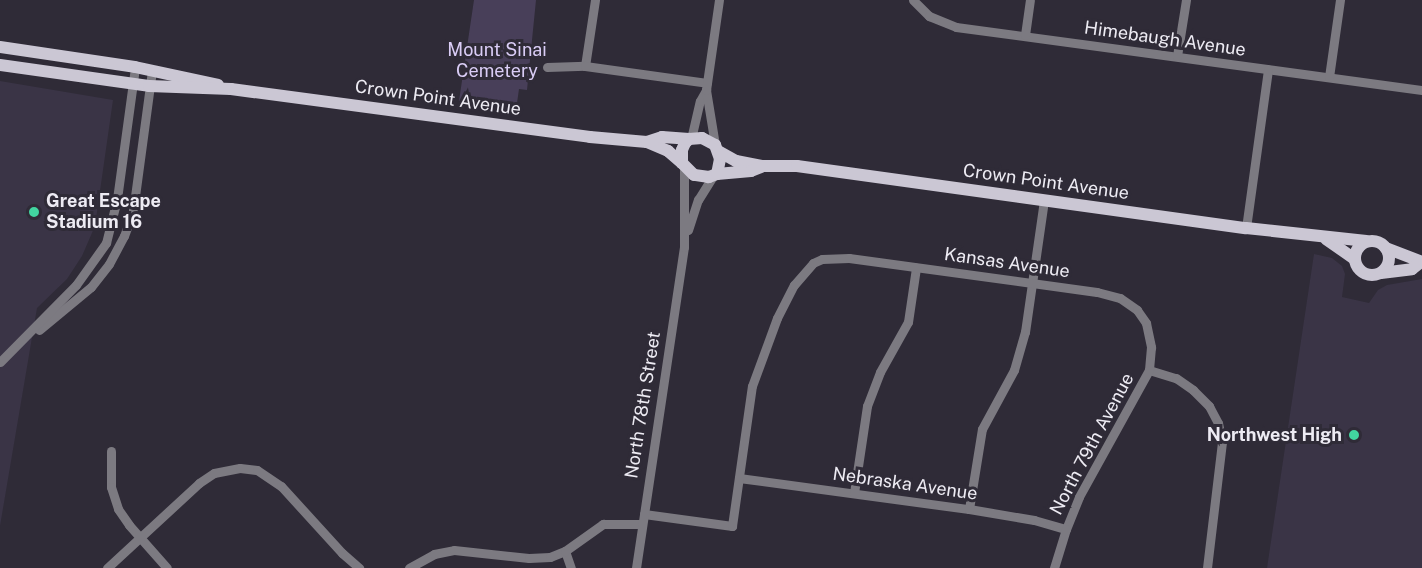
<!DOCTYPE html>
<style>
body{margin:0}
#map{position:relative;width:1422px;height:568px;overflow:hidden;background:#2f2b37;font-family:"Public Sans",sans-serif}
div>[style]{position:absolute}
.built>*{inset:0;background:#3a3446}
.green>*{inset:0;background:#483f59}
.minor>*{height:9px;margin:-4.5px;padding:0 4.5px;transform-origin:4.5px;border-radius:4.5px;background:#7c7a81}
.major>*{height:12px;margin:-6px;padding:0 6px;transform-origin:6px;border-radius:6px;background:#cbc7d4}
.major>.ring{margin:-6px;padding:0;box-sizing:content-box;background:none;border:12px solid #cbc7d4;border-radius:50%}
.dots>*{width:16px;height:16px;translate:-50% -50%;box-sizing:border-box;border:3px solid #2f2b37;border-radius:50%}
span{translate:-50% -50%;white-space:nowrap;text-align:center;line-height:1.15;-webkit-text-stroke:6px #2f2b37;paint-order:stroke}
.street-label{font-size:18px;color:#edebf3}
.park-label{font-size:18px;color:#dacdf6}
.poi-label{font-size:18px;color:#edebf3;font-weight:700}
.left{translate:0 -50%;text-align:left}
.right{translate:-100% -50%;text-align:right}
</style>
<div id="map">
<div class="built">
<div style="clip-path:polygon(0 81px,113px 100px,95px 226px,82px 256px,67px 279px,37px 308px,0 526px)"></div>
<div style="clip-path:polygon(1314px 254px,1332px 258px,1342px 266px,1345px 274px,1342px 297px,1369px 303px,1378px 290px,1387px 285px,1422px 279px,1422px 568px,1267px 568px)"></div>
</div>
<div class="green">
<div style="clip-path:polygon(474px 0,536px 0,527px 90px,519px 89px,516px 110px,459px 101px)"></div>
</div>
<div class="minor">
<div style="left:913px;top:0;width:23px;rotate:45deg"></div>
<div style="left:929px;top:16px;width:29px;rotate:22deg"></div>
<div style="left:956px;top:27px;width:470px;rotate:7.7deg"></div>
<div style="left:1025px;top:35px;width:35px;rotate:-82deg"></div>
<div style="left:1177px;top:56px;width:57px;rotate:-80.9deg"></div>
<div style="left:585px;top:66px;width:67px;rotate:-81.4deg"></div>
<div style="left:547px;top:67px;width:38px;rotate:-2deg"></div>
<div style="left:585px;top:66px;width:123px;rotate:7.9deg"></div>
<div style="left:1329px;top:77px;width:78px;rotate:-81.9deg"></div>
<div style="left:691px;top:139px;width:39px;rotate:-77deg"></div>
<div style="left:700px;top:101px;width:13px;rotate:-61deg"></div>
<div style="left:715px;top:145px;width:56px;rotate:-99.3deg"></div>
<div style="left:706px;top:90px;width:91px;rotate:-81.8deg"></div>
<div style="left:1246px;top:228px;width:160px;rotate:-82.1deg"></div>
<div style="left:688px;top:230px;width:32px;rotate:-72deg"></div>
<div style="left:698px;top:200px;width:28px;rotate:-58deg"></div>
<div style="left:39px;top:330px;width:67px;rotate:-39.6deg"></div>
<div style="left:91px;top:287px;width:29px;rotate:-52deg"></div>
<div style="left:109px;top:264px;width:32px;rotate:-62deg"></div>
<div style="left:124px;top:236px;width:27px;rotate:-70deg"></div>
<div style="left:133px;top:211px;width:141px;rotate:-82.3deg"></div>
<div style="left:0;top:362px;width:108px;rotate:-45.4deg"></div>
<div style="left:76px;top:285px;width:52px;rotate:-54.5deg"></div>
<div style="left:106px;top:243px;width:45px;rotate:-76deg"></div>
<div style="left:117px;top:199px;width:133px;rotate:-82.2deg"></div>
<div style="left:1149px;top:370px;width:28px;rotate:17deg"></div>
<div style="left:1176px;top:378px;width:21px;rotate:35deg"></div>
<div style="left:1193px;top:390px;width:23px;rotate:45deg"></div>
<div style="left:1209px;top:406px;width:19px;rotate:62deg"></div>
<div style="left:1218px;top:423px;width:19px;rotate:78deg"></div>
<div style="left:1222px;top:442px;width:127px;rotate:96.8deg"></div>
<div style="left:111px;top:451px;width:36px;rotate:90deg"></div>
<div style="left:111px;top:487px;width:23px;rotate:72deg"></div>
<div style="left:118px;top:509px;width:19px;rotate:55deg"></div>
<div style="left:129px;top:525px;width:57px;rotate:48.5deg"></div>
<div style="left:739px;top:478px;width:232px;rotate:7.7deg"></div>
<div style="left:969px;top:509px;width:66px;rotate:9.6deg"></div>
<div style="left:1034px;top:520px;width:33px;rotate:16deg"></div>
<div style="left:854px;top:493px;width:88px;rotate:-81.5deg"></div>
<div style="left:867px;top:406px;width:36px;rotate:-69deg"></div>
<div style="left:880px;top:372px;width:57px;rotate:-60.8deg"></div>
<div style="left:908px;top:322px;width:55px;rotate:-81.6deg"></div>
<div style="left:969px;top:509px;width:81px;rotate:-80.8deg"></div>
<div style="left:982px;top:429px;width:67px;rotate:-61.5deg"></div>
<div style="left:1014px;top:370px;width:40px;rotate:-74deg"></div>
<div style="left:1025px;top:332px;width:133px;rotate:-81.8deg"></div>
<div style="left:644px;top:514px;width:89px;rotate:7.8deg"></div>
<div style="left:732px;top:526px;width:141px;rotate:-81.9deg"></div>
<div style="left:752px;top:386px;width:72px;rotate:-69.8deg"></div>
<div style="left:777px;top:318px;width:37px;rotate:-63deg"></div>
<div style="left:794px;top:285px;width:29px;rotate:-49deg"></div>
<div style="left:813px;top:263px;width:10px;rotate:-24deg"></div>
<div style="left:822px;top:259px;width:27px;rotate:-2deg"></div>
<div style="left:849px;top:258px;width:250px;rotate:7.8deg"></div>
<div style="left:1097px;top:292px;width:24px;rotate:15deg"></div>
<div style="left:1120px;top:298px;width:21px;rotate:35deg"></div>
<div style="left:1137px;top:310px;width:16px;rotate:55deg"></div>
<div style="left:1146px;top:323px;width:25px;rotate:78deg"></div>
<div style="left:1151px;top:347px;width:23px;rotate:95deg"></div>
<div style="left:1149px;top:370px;width:145px;rotate:118.9deg"></div>
<div style="left:1079px;top:497px;width:35px;rotate:112deg"></div>
<div style="left:1066px;top:529px;width:41px;rotate:107.1deg"></div>
<div style="left:565px;top:551px;width:18px;rotate:71deg"></div>
<div style="left:107px;top:568px;width:125px;rotate:-42.7deg"></div>
<div style="left:199px;top:483px;width:18px;rotate:-34deg"></div>
<div style="left:214px;top:473px;width:26px;rotate:-11deg"></div>
<div style="left:240px;top:468px;width:17px;rotate:7deg"></div>
<div style="left:257px;top:470px;width:29px;rotate:34deg"></div>
<div style="left:281px;top:486px;width:91px;rotate:47.7deg"></div>
<div style="left:342px;top:553px;width:23px;rotate:41deg"></div>
<div style="left:409px;top:568px;width:29px;rotate:-29deg"></div>
<div style="left:434px;top:554px;width:20px;rotate:-11deg"></div>
<div style="left:454px;top:550px;width:75px;rotate:6.1deg"></div>
<div style="left:529px;top:558px;width:21px;rotate:-3deg"></div>
<div style="left:550px;top:557px;width:16px;rotate:-22deg"></div>
<div style="left:565px;top:551px;width:47px;rotate:-35.4deg"></div>
<div style="left:603px;top:524px;width:39px"></div>
<div style="left:636px;top:568px;width:325px;rotate:-81.5deg"></div>
<div style="left:684px;top:247px;width:81px;rotate:-90deg"></div>
</div>
<div class="major">
<div style="left:0;top:47px;width:136px;rotate:8.4deg"></div>
<div style="left:135px;top:67px;width:85px;rotate:12.2deg"></div>
<div style="left:0;top:65px;width:150px;rotate:8deg"></div>
<div style="left:149px;top:86px;width:82px;rotate:2.1deg"></div>
<div style="left:231px;top:89px;width:362px;rotate:7.6deg"></div>
<div style="left:590px;top:137px;width:57px;rotate:5deg"></div>
<div style="left:647px;top:142px;width:23px;rotate:23deg"></div>
<div style="left:668px;top:151px;width:18px;rotate:41deg"></div>
<div style="left:702px;top:138px;width:15px;rotate:28deg"></div>
<div style="left:715px;top:145px;width:15px;rotate:70deg"></div>
<div style="left:720px;top:159px;width:15px;rotate:101deg"></div>
<div style="left:717px;top:174px;width:9px;rotate:159deg"></div>
<div style="left:709px;top:177px;width:15px;rotate:-172deg"></div>
<div style="left:694px;top:175px;width:17px;rotate:-135deg"></div>
<div style="left:682px;top:163px;width:13px;rotate:-90deg"></div>
<div style="left:682px;top:150px;width:8px;rotate:-67deg"></div>
<div style="left:685px;top:143px;width:6px;rotate:-45deg"></div>
<div style="left:689px;top:139px;width:13px;rotate:-4deg"></div>
<div style="left:647px;top:142px;width:16px;rotate:-18deg"></div>
<div style="left:662px;top:137px;width:27px;rotate:4deg"></div>
<div style="left:718px;top:151px;width:21px;rotate:29deg"></div>
<div style="left:736px;top:161px;width:26px;rotate:11deg"></div>
<div style="left:762px;top:166px;width:35px"></div>
<div style="left:797px;top:166px;width:453px;rotate:7.9deg"></div>
<div style="left:1246px;top:228px;width:121px;rotate:6.2deg"></div>
<div style="left:717px;top:174px;width:34px;rotate:-5deg"></div>
<div style="left:751px;top:171px;width:11px;rotate:-22deg"></div>
<div style="left:1326px;top:239px;width:35px;rotate:35deg"></div>
<div class="ring" style="left:1355px;top:241px;width:22px;height:22px"></div>
<div style="left:1386px;top:248px;width:39px;rotate:21deg"></div>
<div style="left:1381px;top:273px;width:31px;rotate:-7deg"></div>
<div style="left:1412px;top:269px;width:11px;rotate:-38deg"></div>
</div>
<div class="dots">
<div style="left:34px;top:212px;background:#42d4a0"></div>
<div style="left:1354px;top:435px;background:#42d4a0"></div>
</div>
<div class="street-label">
<span style="left:1165px;top:39px;rotate:8deg">Himebaugh Avenue</span>
<span style="left:438px;top:98px;rotate:8deg">Crown Point Avenue</span>
<span style="left:1046px;top:182px;rotate:8deg">Crown Point Avenue</span>
<span style="left:1007px;top:263px;rotate:8deg">Kansas Avenue</span>
<span style="left:643px;top:405px;rotate:-81deg">North 78th Street</span>
<span style="left:1092px;top:444px;rotate:-62deg">North 79th Avenue</span>
<span style="left:905px;top:484px;rotate:8deg">Nebraska Avenue</span>
</div>
<div class="park-label">
<span style="left:497px;top:61px">Mount Sinai<br>Cemetery</span>
</div>
<div class="poi-label">
<span class="left" style="left:46px;top:212px">Great Escape<br>Stadium 16</span>
<span class="right" style="left:1342px;top:435px">Northwest High</span>
</div>
</div>
